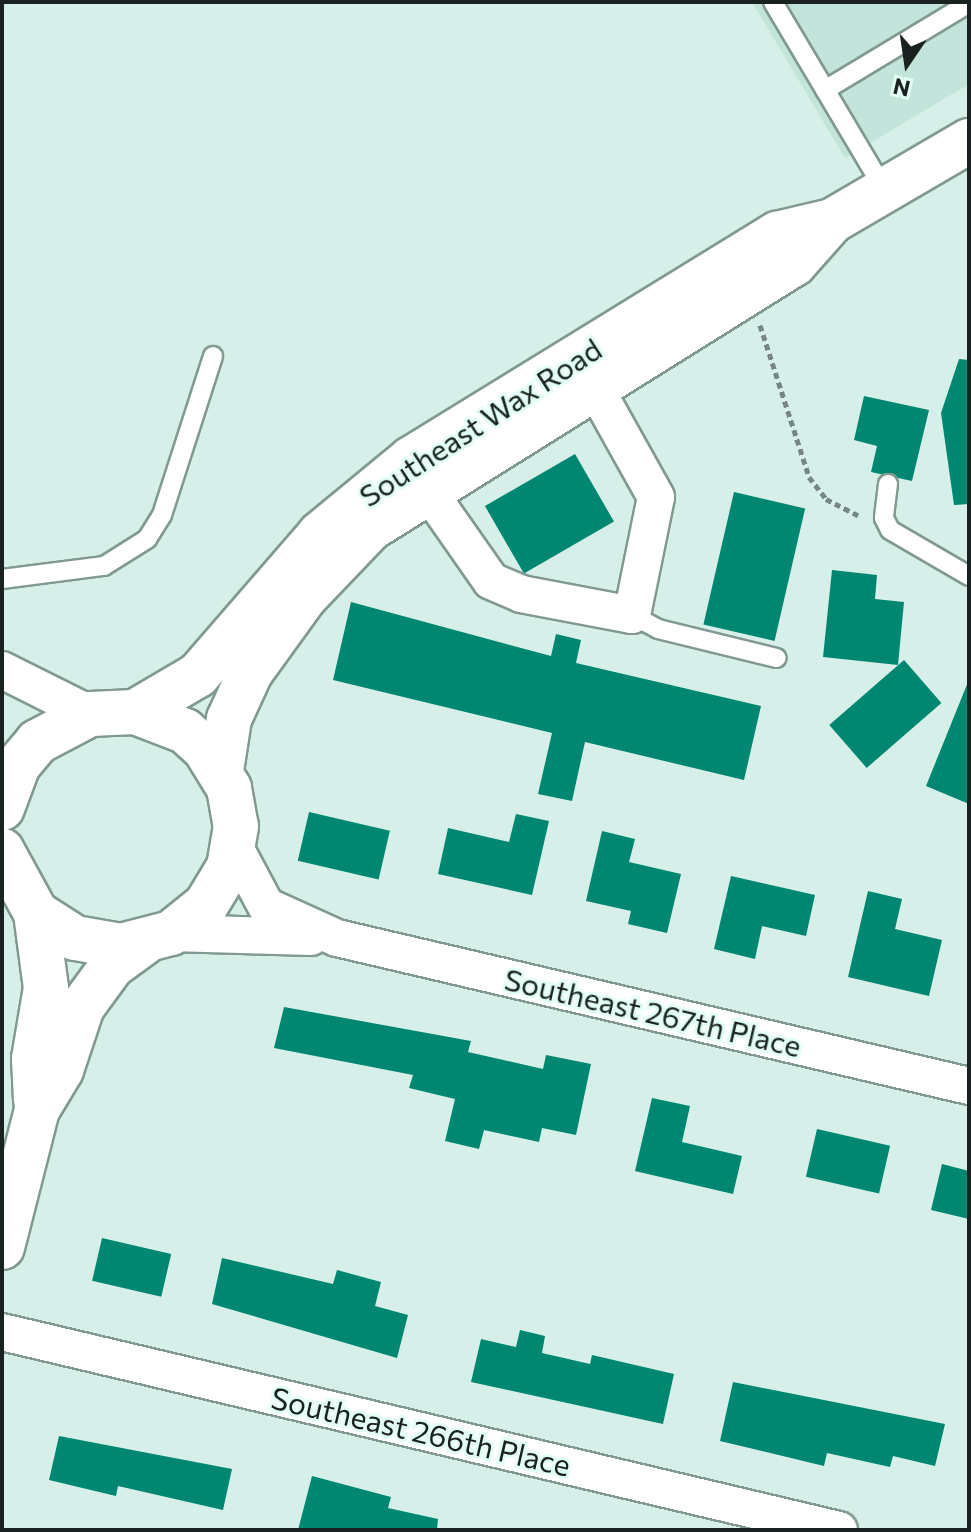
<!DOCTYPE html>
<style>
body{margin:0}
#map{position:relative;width:971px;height:1532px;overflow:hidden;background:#d6f0e9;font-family:Commissioner,sans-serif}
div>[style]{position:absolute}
.built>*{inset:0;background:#c2e4da}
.building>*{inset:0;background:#008771;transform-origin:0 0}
.path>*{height:5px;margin-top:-2.5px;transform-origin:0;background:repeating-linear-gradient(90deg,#768783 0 6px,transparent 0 10px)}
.roads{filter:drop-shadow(2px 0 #819992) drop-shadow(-2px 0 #819992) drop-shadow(0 2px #819992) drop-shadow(0 -2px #819992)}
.service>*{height:18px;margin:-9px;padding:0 9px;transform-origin:9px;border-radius:9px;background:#fff}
.minor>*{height:36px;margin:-18px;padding:0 18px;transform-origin:18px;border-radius:18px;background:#fff}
.tertiary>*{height:44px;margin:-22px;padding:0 22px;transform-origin:22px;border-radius:22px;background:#fff}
span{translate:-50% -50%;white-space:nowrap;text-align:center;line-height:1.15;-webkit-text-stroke:6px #e3fef6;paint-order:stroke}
.street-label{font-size:30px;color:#192220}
.frame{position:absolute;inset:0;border:4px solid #192220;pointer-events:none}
.north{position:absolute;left:867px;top:24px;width:80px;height:80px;-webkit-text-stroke:6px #e3fef6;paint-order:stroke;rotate:193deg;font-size:22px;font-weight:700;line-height:32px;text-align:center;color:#192220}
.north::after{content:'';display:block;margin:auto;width:28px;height:36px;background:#192220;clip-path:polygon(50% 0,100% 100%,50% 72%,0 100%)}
</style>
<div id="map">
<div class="built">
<div style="clip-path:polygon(752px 2px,969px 2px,969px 84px,845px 158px)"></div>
</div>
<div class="building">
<div style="clip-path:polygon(959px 359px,969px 360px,969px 504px,954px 505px,941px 413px)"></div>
<div style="clip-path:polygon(864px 396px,929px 410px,912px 481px,871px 472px,877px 446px,854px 440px)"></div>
<div style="left:575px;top:454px;width:78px;height:104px;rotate:60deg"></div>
<div style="left:734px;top:492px;width:73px;height:136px;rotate:13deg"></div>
<div style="clip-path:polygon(832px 570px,877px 575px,875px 599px,904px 602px,898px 665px,823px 657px)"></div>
<div style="clip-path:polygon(351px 602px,551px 656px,556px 634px,581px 640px,576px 663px,761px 706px,744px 780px,585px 742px,572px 801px,538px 794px,552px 733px,333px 680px)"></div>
<div style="left:904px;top:660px;width:57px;height:99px;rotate:49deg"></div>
<div style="clip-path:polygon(968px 682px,969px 683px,969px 804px,926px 786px)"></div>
<div style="left:309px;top:812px;width:83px;height:50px;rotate:13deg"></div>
<div style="clip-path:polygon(516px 814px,549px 821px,532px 895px,438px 874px,448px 828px,509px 842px)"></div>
<div style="clip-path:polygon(602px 831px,635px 839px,629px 862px,681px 874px,667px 933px,628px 924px,631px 911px,586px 901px)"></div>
<div style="clip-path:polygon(731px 876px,815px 895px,806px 936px,762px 926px,755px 959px,714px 949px)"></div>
<div style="clip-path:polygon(868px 891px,902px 899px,895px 929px,942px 940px,929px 996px,848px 977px)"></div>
<div style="clip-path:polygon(284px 1007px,471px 1041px,468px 1052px,543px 1069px,546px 1055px,591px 1064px,576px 1135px,542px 1128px,539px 1142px,484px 1130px,479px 1149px,445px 1141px,455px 1099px,409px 1088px,413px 1075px,274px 1048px)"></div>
<div style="clip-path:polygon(652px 1098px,690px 1106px,682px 1142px,742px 1156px,733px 1194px,635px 1171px)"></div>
<div style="left:817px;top:1129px;width:75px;height:49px;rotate:13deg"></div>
<div style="clip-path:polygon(942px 1164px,969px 1171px,969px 1219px,931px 1210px)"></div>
<div style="left:102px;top:1238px;width:71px;height:44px;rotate:13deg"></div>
<div style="clip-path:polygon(222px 1258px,333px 1284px,337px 1270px,381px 1282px,375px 1306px,408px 1315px,397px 1358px,212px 1304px)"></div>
<div style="clip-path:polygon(520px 1330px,545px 1336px,542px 1353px,590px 1364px,592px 1355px,674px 1374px,663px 1424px,471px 1382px,481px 1339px,516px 1347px)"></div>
<div style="clip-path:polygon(733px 1382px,945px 1424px,935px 1466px,893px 1456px,890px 1467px,827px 1453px,824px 1466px,720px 1441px)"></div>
<div style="clip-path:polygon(59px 1436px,232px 1469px,223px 1510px,118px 1486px,116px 1496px,49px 1480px)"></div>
<div style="clip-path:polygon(312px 1476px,391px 1497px,388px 1508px,438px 1519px,437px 1530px,298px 1530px)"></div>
</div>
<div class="path">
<div style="left:760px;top:325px;width:160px;rotate:72.1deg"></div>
<div style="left:809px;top:477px;width:28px;rotate:52deg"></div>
<div style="left:826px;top:499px;width:38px;rotate:27deg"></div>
</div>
<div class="roads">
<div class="service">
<div style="left:773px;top:2px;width:217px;rotate:59.3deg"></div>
<div style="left:825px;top:90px;width:168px;rotate:-31.1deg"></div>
<div style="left:888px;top:484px;width:34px;rotate:97deg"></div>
<div style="left:884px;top:518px;width:13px;rotate:63deg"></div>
<div style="left:890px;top:530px;width:91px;rotate:30.2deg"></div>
<div style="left:2px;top:579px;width:103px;rotate:-7.3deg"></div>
<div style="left:104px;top:566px;width:51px;rotate:-32.1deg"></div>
<div style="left:147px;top:539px;width:28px;rotate:-58deg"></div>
<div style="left:162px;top:515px;width:167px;rotate:-72.2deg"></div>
<div style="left:632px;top:615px;width:30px;rotate:28deg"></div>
<div style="left:658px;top:629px;width:122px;rotate:13.7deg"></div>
</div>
<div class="minor">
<div style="left:426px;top:488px;width:113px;rotate:55deg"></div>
<div style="left:491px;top:581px;width:33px;rotate:23deg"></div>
<div style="left:521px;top:594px;width:113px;rotate:10.7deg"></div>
<div style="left:632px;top:615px;width:120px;rotate:-78.5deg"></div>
<div style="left:656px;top:497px;width:127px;rotate:-119.2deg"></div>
<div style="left:2px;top:670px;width:98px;rotate:26.6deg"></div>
<div style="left:234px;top:846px;width:68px;rotate:61.9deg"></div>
<div style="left:266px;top:906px;width:78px;rotate:24.3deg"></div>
<div style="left:337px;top:938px;width:649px;rotate:13.18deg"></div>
<div style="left:171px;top:933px;width:140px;rotate:1.6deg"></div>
<div style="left:2px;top:1332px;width:860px;rotate:13.31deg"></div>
</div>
<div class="tertiary">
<div style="left:135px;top:712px;width:73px;rotate:-30.4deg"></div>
<div style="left:198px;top:675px;width:186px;rotate:-49.1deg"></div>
<div style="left:320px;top:534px;width:118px;rotate:-39.5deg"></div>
<div style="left:411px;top:459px;width:430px;rotate:-31.6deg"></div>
<div style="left:777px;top:234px;width:57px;rotate:-13.3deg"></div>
<div style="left:832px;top:221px;width:159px;rotate:-30.3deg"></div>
<div style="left:221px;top:771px;width:53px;rotate:-81.3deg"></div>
<div style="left:229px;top:719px;width:51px;rotate:-65.5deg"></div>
<div style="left:250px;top:673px;width:92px;rotate:-54.2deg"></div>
<div style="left:304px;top:598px;width:97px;rotate:-46.3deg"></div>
<div style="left:371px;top:528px;width:499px;rotate:-32deg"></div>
<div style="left:794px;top:264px;width:57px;rotate:-48.5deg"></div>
<div style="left:2px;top:808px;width:46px;rotate:-69.6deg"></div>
<div style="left:18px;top:765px;width:30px;rotate:-50deg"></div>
<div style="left:37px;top:742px;width:60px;rotate:-27.8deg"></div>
<div style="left:90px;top:714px;width:45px;rotate:-2.5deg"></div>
<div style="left:135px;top:712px;width:53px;rotate:20.8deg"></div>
<div style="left:185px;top:731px;width:27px;rotate:42deg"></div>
<div style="left:205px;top:749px;width:46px;rotate:58.4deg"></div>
<div style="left:229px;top:788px;width:39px;rotate:80deg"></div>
<div style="left:236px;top:826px;width:42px;rotate:99.7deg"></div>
<div style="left:229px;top:867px;width:44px;rotate:121.2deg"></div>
<div style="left:206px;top:905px;width:45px;rotate:141.3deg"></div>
<div style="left:171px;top:933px;width:52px;rotate:165.4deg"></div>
<div style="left:121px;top:946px;width:47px;rotate:-170.1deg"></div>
<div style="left:75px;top:938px;width:46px;rotate:-147.3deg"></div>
<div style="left:36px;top:913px;width:71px;rotate:-118.7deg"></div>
<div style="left:36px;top:913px;width:76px;rotate:82.4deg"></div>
<div style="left:46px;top:988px;width:72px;rotate:99.6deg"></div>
<div style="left:34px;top:1059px;width:41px;rotate:87.2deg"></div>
<div style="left:2px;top:1247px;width:141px;rotate:-75.7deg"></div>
<div style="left:37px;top:1110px;width:47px;rotate:-59deg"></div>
<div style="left:61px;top:1070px;width:66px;rotate:-71.6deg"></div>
<div style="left:82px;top:1007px;width:51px;rotate:-53.8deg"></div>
<div style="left:112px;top:966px;width:39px;rotate:-36deg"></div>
</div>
</div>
<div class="street-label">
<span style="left:480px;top:422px;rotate:-33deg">Southeast Wax Road</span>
<span style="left:653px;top:1012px;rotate:13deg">Southeast 267th Place</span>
<span style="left:421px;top:1431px;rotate:13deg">Southeast 266th Place</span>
</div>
<div class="frame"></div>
<div class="north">N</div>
</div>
